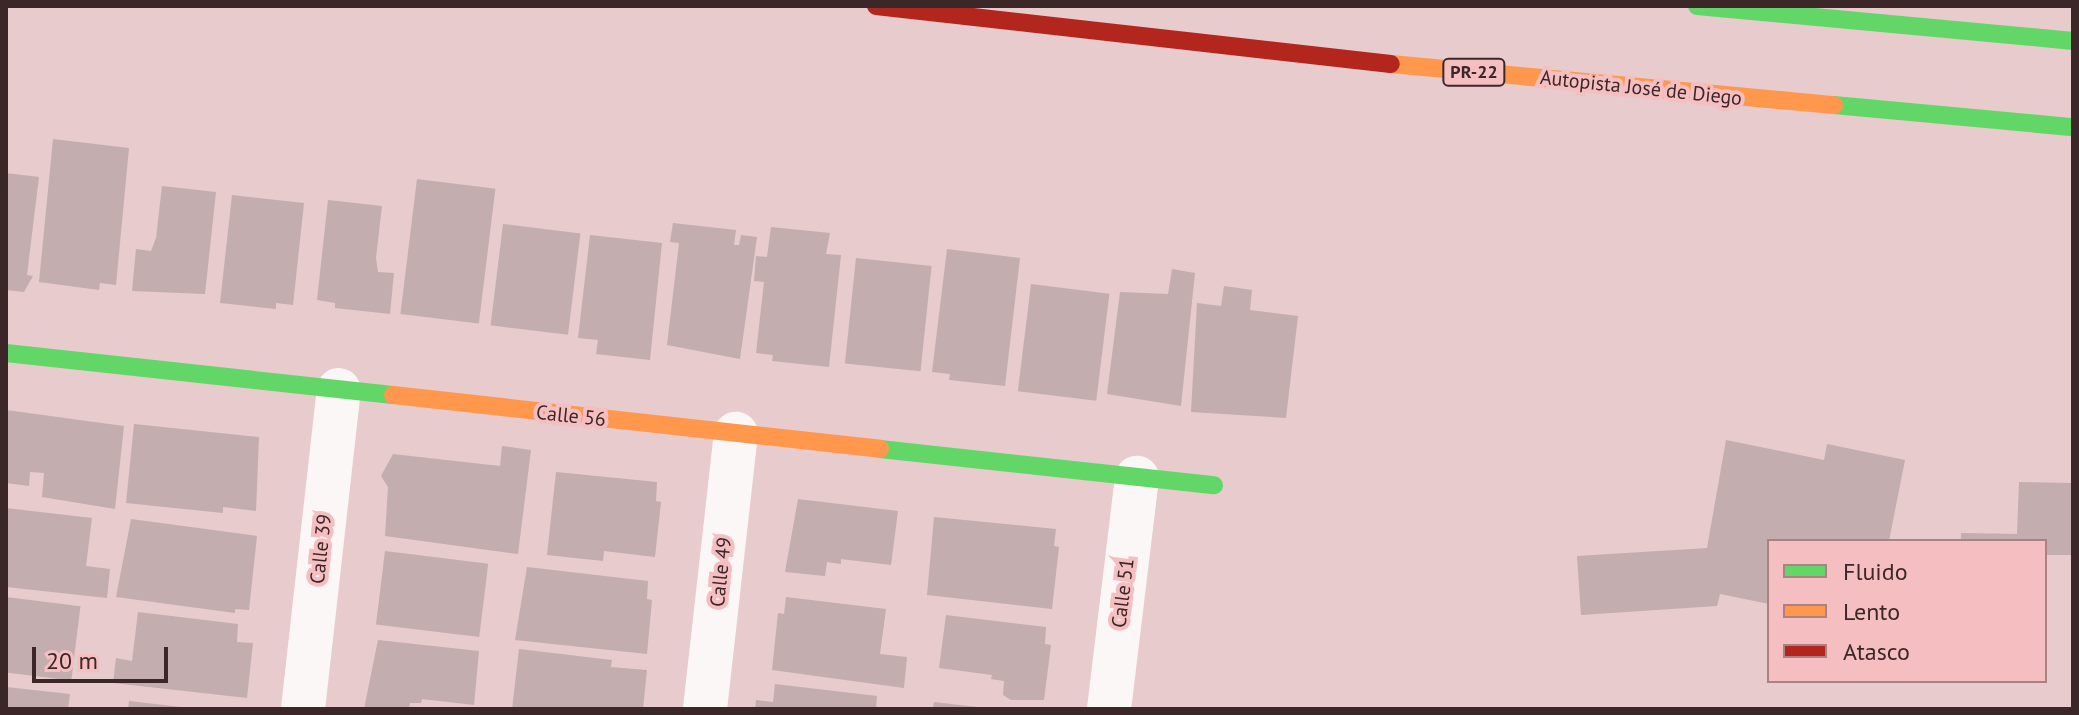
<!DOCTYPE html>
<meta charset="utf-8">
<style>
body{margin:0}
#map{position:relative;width:2079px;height:715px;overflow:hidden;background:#e8cbcc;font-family:"PT Sans",sans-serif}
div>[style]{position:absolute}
.building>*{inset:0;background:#c3adae;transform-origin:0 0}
.street>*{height:44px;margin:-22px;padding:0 22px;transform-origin:22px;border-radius:22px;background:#fcf7f7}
.fast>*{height:18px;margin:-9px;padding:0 9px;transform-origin:9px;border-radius:9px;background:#63d668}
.slow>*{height:18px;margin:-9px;padding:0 9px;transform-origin:9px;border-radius:9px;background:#ff974d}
.jam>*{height:18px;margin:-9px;padding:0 9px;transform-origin:9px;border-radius:9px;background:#b3261e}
span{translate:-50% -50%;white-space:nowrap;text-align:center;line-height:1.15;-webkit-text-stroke:8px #f5bec0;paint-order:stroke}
.shield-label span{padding:2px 6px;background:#f5bec0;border:2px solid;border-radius:6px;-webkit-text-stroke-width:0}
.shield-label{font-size:18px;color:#3c2728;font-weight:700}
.street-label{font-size:20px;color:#3c2728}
.frame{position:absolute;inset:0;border:8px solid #3c2728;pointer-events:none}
.legend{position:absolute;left:1767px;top:539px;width:280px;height:144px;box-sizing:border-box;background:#f5bec0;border:2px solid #ab8283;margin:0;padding:10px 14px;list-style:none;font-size:24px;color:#3c2728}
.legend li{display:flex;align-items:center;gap:16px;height:40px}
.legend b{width:40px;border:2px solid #ab8283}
.scale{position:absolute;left:32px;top:647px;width:136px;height:36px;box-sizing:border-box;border:4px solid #3c2728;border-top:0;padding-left:10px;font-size:24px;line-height:28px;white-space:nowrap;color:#3c2728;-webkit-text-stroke:6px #f5bec0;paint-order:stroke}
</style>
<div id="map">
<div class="building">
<div style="clip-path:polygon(53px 139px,129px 148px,116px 285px,100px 283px,99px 290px,39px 282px)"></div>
<div style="clip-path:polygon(6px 173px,39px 177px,27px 275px,33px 276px,24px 292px,6px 290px)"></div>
<div style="left:417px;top:179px;width:79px;height:136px;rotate:7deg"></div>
<div style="clip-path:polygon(162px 186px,216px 192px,205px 294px,132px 291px,136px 249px,151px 251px,156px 238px)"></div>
<div style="clip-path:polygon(232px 195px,304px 203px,293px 305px,276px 303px,276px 309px,220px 303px)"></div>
<div style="clip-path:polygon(328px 200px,382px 206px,376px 258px,378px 272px,394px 273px,390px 314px,335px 308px,335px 303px,317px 300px)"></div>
<div style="clip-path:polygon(673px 223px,736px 230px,734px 245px,739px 245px,741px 235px,757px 237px,740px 359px,667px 345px,679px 243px,670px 242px)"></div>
<div style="left:503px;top:224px;width:78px;height:102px;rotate:7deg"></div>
<div style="clip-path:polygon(771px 227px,830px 233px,826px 254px,841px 255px,829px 367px,772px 361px,773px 355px,756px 353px,764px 282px,754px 281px,756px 256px,767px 257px)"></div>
<div style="clip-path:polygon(590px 235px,662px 243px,650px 360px,596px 354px,598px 340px,578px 338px)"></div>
<div style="clip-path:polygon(947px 249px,1020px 258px,1005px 386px,949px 380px,950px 374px,932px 372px)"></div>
<div style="left:856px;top:258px;width:76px;height:106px;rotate:6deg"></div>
<div style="clip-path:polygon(1172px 269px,1195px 273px,1181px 406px,1107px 394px,1120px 292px,1168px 294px)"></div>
<div style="left:1031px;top:284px;width:79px;height:108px;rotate:7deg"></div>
<div style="clip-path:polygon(1224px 286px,1252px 290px,1250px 310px,1298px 316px,1286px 418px,1191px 412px,1197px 303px,1221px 306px)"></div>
<div style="clip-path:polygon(6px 410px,124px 426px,115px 509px,42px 497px,44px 473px,30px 472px,29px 486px,6px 483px)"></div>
<div style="clip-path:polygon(134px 424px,259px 437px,256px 511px,223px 507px,223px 513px,126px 503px)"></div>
<div style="clip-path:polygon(1726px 440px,1824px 460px,1827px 444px,1905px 460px,1889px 541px,1769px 541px,1769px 604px,1720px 594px,1717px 606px,1581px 615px,1577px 556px,1707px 548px)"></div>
<div style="clip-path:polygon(502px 446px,531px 450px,518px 554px,385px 536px,388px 487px,381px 476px,393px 454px,500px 466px)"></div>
<div style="clip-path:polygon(556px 472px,657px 482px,656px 501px,661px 502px,655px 557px,604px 551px,603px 561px,547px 555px)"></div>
<div style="clip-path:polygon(2019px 482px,2073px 483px,2073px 555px,2045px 555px,2045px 541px,1961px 541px,1961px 533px,2017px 534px)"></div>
<div style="clip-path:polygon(798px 499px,898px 511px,891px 565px,841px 559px,841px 564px,827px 562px,825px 576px,785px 572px)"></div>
<div style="clip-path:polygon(6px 508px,92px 518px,86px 566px,110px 569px,107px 598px,6px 587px)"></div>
<div style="clip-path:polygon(934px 517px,1056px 529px,1054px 546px,1059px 547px,1052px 609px,927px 595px)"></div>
<div style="clip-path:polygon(131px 519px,257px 536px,249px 610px,235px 609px,235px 613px,116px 597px)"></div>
<div style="left:385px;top:551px;width:104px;height:74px;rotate:7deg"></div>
<div style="clip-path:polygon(527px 567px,648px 581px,647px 599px,652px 600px,647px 654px,515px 640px)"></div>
<div style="left:6px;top:597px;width:75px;height:75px;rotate:7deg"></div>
<div style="clip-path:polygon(786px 597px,886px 609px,880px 654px,907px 657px,904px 688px,772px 670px,778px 613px,784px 614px)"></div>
<div style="clip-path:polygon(138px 612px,238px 624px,237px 642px,253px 643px,247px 698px,113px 683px,116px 658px,132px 661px)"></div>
<div style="clip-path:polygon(946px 615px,1046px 627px,1045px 644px,1051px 645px,1044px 700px,1011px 700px,1003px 695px,1004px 681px,991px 679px,992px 675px,939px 668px)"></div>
<div style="clip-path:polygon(378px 640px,479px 651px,474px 705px,422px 699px,421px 703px,410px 703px,409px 709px,364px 709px)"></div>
<div style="clip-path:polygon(519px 649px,612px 660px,611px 667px,647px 670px,643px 709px,512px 709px)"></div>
<div style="clip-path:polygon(775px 684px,877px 696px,876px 709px,755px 709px,756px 700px,773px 702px)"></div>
<div style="clip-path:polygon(6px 687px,70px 694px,68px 709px,6px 709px)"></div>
<div style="clip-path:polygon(129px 701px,181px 707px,181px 709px,128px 709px)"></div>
<div style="clip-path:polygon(934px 702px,977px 707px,977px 709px,933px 709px)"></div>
</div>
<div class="street">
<div style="left:303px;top:709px;width:321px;rotate:-83.6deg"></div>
<div style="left:705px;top:709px;width:277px;rotate:-83.6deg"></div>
<div style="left:1109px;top:709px;width:233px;rotate:-83.1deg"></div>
</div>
<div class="fast">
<div style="left:1697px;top:6px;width:378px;rotate:5.3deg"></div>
<div style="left:1834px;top:105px;width:240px;rotate:5.3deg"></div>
<div style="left:6px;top:353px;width:389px;rotate:6.2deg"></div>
<div style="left:880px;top:449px;width:336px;rotate:6.2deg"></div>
</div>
<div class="slow">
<div style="left:1391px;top:64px;width:445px;rotate:5.3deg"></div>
<div style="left:393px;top:395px;width:490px;rotate:6.3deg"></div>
</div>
<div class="jam">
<div style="left:876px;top:6px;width:518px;rotate:6.43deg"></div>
</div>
<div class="shield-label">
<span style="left:1474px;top:72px">PR-22</span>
</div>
<div class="street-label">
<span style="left:1641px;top:88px;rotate:6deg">Autopista José de Diego</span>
<span style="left:571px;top:416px;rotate:6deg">Calle 56</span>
<span style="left:321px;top:549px;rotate:-84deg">Calle 39</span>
<span style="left:721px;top:572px;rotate:-84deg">Calle 49</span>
<span style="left:1123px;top:593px;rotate:-83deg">Calle 51</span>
</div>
<div class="frame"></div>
<ul class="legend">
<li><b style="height:10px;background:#63d668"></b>Fluido</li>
<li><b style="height:10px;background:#ff974d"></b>Lento</li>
<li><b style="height:10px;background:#b3261e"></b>Atasco</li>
</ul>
<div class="scale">20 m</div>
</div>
